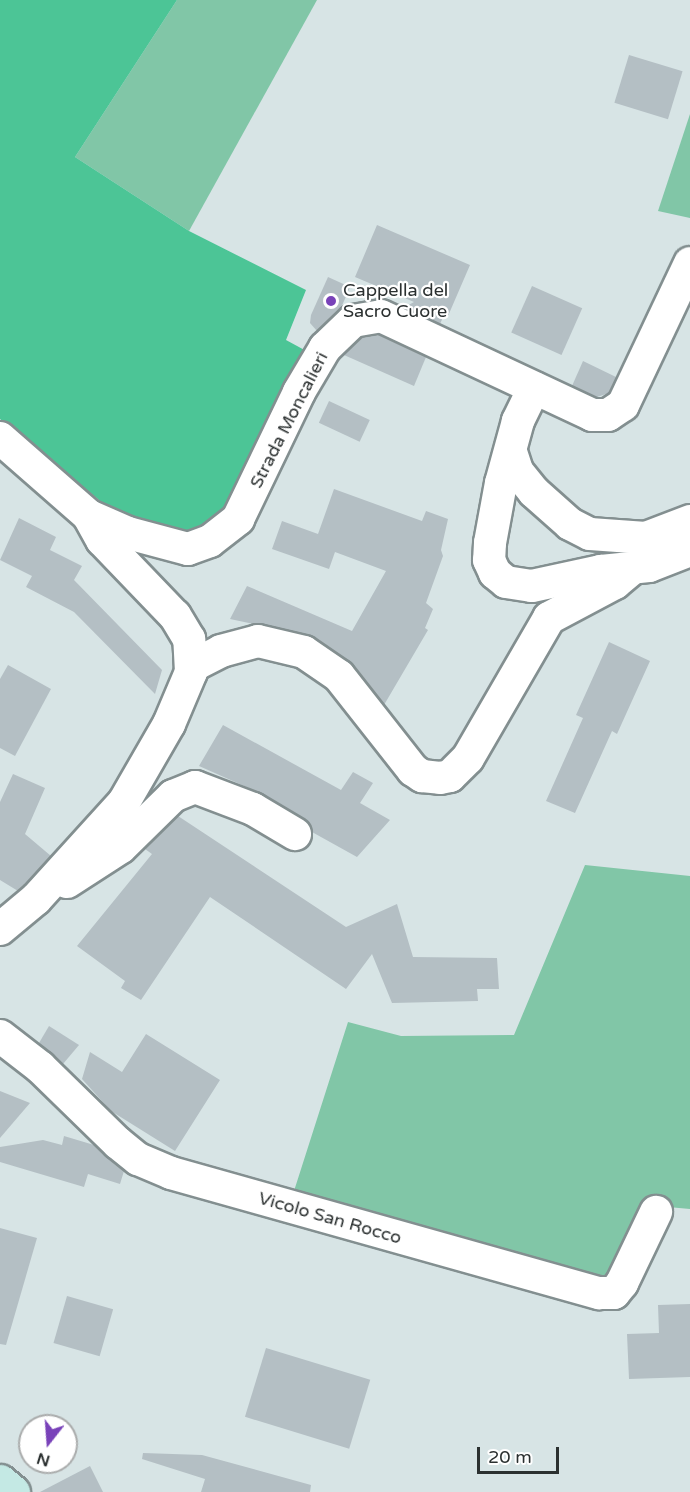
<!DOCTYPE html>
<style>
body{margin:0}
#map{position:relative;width:690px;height:1492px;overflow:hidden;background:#d7e4e5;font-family:"Varela Round",sans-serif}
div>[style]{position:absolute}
.green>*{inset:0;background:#81c6a7}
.forest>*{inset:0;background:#4cc596}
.building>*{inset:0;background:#b4bfc4;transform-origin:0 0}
.roads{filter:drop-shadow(2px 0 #838f90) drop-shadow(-2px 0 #838f90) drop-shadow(0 2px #838f90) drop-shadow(0 -2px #838f90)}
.street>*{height:32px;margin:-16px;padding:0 16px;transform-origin:16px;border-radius:16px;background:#fff}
.secondary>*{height:33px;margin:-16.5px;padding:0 16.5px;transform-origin:16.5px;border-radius:16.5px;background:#c4e9e4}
.dots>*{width:16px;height:16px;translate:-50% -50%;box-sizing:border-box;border:3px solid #fff;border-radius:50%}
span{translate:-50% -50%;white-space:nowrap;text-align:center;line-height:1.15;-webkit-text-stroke:4.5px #fff;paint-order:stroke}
.poi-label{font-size:18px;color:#2b3030}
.left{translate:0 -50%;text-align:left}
.street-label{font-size:18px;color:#2b3030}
.north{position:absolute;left:18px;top:1414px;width:60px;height:60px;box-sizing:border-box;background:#fff;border:2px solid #aaacac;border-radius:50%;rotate:197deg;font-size:16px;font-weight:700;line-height:24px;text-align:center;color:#2b3030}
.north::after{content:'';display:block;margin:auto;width:21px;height:27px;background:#7942b9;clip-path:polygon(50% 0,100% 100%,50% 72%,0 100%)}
.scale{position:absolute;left:477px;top:1447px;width:82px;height:27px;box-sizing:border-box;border:3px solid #2b3030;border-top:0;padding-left:8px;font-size:18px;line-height:21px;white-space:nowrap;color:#2b3030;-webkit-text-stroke:4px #fff;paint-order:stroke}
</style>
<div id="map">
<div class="green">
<div style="clip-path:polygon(177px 0,317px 0,189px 231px,75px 157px)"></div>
<div style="clip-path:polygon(690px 114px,690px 218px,658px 211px)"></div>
<div style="clip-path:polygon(585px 865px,690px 876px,690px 1209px,646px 1205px,606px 1278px,294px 1191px,348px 1022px,401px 1036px,514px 1035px)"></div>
</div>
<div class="forest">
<div style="clip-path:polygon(0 0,177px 0,75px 157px,189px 231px,306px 290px,286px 340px,310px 353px,231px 513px,182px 538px,121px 518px,0 419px)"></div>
</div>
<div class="building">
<div style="left:629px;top:55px;width:56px;height:50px;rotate:17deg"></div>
<div style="clip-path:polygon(377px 225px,470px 265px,448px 316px,444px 315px,440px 324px,405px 307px,414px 302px,355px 277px)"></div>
<div style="clip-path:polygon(328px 277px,350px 287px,341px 308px,317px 331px,310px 323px,311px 315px)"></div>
<div style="left:532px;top:286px;width:55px;height:51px;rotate:24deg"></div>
<div style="clip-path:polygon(379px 335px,426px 357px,414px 386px,344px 355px,362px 338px)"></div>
<div style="clip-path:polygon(583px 361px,616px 377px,609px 393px,597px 397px,572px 386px)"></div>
<div style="left:329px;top:401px;width:45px;height:24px;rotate:25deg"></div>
<div style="clip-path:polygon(334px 489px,422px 521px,426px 511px,448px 519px,441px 550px,443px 556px,426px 603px,433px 609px,425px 628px,428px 630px,384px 705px,353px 665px,314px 637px,230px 619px,247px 586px,352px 631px,386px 571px,335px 552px,329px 569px,272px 549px,282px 521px,318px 534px)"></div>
<div style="clip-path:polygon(19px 518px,56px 537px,50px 550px,82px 566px,74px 580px,162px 670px,155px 694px,74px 612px,26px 587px,32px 576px,0 560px)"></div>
<div style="clip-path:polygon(609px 642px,650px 661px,617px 734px,612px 731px,575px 813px,546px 801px,583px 718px,576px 715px)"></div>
<div style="clip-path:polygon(8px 665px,51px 689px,15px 756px,0 748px,0 679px)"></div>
<div style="clip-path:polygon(223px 725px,341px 790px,353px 772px,373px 783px,360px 803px,390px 820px,357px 857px,312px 832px,304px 819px,262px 794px,199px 766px)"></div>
<div style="clip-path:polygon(13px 774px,45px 788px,25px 834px,51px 856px,18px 891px,0 880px,0 802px)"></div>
<div style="clip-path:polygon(178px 816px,346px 927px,397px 904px,413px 957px,497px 958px,499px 989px,477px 989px,478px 1001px,392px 1003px,372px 954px,346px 989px,210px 897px,141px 1000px,121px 988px,125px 981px,77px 946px,152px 854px,145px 849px)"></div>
<div style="clip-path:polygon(49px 1026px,79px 1045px,63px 1064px,39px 1043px)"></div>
<div style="clip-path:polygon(146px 1034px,220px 1080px,175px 1151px,111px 1111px,82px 1079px,90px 1052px,122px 1072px)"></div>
<div style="clip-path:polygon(0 1091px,30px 1103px,0 1138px)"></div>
<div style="clip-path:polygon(64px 1136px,94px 1145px,124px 1171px,120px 1184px,88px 1174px,84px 1187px,0 1162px,0 1147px,43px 1140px,62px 1145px)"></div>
<div style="clip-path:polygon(0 1228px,37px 1238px,6px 1345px,0 1344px)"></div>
<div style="left:67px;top:1296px;width:48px;height:49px;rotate:16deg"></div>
<div style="clip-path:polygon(690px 1304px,690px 1377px,629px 1379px,627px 1334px,659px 1333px,658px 1305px)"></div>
<div style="left:266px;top:1348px;width:109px;height:72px;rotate:17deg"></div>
<div style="clip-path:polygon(143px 1453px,202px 1455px,311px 1485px,310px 1492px,201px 1492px,205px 1479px,142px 1459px)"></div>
<div style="clip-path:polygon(90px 1466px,103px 1492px,40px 1492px)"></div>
</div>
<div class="roads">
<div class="street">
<div style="left:534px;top:388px;width:37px;rotate:116deg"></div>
<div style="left:518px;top:421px;width:64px;rotate:105.3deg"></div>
<div style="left:501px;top:483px;width:61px;rotate:100.4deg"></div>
<div style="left:490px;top:543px;width:17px;rotate:93deg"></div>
<div style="left:489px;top:560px;width:14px;rotate:65deg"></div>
<div style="left:495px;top:573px;width:14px;rotate:39deg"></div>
<div style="left:506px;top:582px;width:26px;rotate:9deg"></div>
<div style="left:532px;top:586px;width:71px;rotate:-12.3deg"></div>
<div style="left:601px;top:571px;width:48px;rotate:-5.9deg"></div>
<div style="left:649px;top:566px;width:44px;rotate:-21.3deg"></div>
<div style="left:0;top:438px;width:118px;rotate:41.2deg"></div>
<div style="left:89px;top:516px;width:43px;rotate:23.6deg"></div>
<div style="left:128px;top:533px;width:62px;rotate:14.9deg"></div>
<div style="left:188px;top:549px;width:23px;rotate:-20deg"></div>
<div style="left:210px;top:541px;width:36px;rotate:-38deg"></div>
<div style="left:238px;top:519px;width:141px;rotate:-64.3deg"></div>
<div style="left:299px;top:392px;width:51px;rotate:-59.4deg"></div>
<div style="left:325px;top:348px;width:39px;rotate:-44deg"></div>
<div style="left:353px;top:321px;width:28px;rotate:-10deg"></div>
<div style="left:381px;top:316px;width:233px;rotate:25.1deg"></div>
<div style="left:592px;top:415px;width:16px"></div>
<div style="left:608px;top:415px;width:18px;rotate:-34deg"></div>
<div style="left:623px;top:405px;width:157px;rotate:-64.7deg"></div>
<div style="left:511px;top:452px;width:20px;rotate:72deg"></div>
<div style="left:517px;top:471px;width:27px;rotate:51deg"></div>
<div style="left:534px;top:492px;width:48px;rotate:41.6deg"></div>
<div style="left:570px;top:524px;width:22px;rotate:27deg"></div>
<div style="left:590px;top:534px;width:56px;rotate:4.1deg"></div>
<div style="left:646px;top:538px;width:47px;rotate:-21.1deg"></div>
<div style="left:192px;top:666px;width:33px;rotate:-27deg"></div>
<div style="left:221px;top:651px;width:38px;rotate:-15deg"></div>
<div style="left:258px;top:641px;width:47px;rotate:13.4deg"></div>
<div style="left:304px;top:652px;width:42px;rotate:34.4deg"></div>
<div style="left:339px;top:676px;width:120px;rotate:51.8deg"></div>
<div style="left:413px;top:770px;width:11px;rotate:34deg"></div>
<div style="left:422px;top:776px;width:18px;rotate:6deg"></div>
<div style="left:440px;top:778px;width:10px;rotate:-11deg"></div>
<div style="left:450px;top:776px;width:25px;rotate:-45deg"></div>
<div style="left:468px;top:758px;width:162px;rotate:-59.9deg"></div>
<div style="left:549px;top:618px;width:75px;rotate:-27.9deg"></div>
<div style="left:615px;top:583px;width:23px;rotate:-40deg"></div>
<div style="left:67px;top:882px;width:64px;rotate:-32.9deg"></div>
<div style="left:121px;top:847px;width:73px;rotate:-44.4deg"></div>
<div style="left:173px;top:796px;width:24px;rotate:-22deg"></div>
<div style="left:195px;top:787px;width:62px;rotate:20.8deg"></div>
<div style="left:253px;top:809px;width:49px;rotate:30.8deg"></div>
<div style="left:0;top:929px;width:47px;rotate:-39.8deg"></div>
<div style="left:36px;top:899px;width:131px;rotate:-47.8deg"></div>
<div style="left:124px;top:802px;width:90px;rotate:-60deg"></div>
<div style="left:169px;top:724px;width:56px;rotate:-67.1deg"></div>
<div style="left:191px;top:672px;width:33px;rotate:-93deg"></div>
<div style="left:189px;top:639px;width:27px;rotate:-121deg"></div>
<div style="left:175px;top:616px;width:105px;rotate:-133.8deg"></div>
<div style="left:102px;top:540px;width:26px;rotate:-119deg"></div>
<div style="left:0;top:1036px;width:51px;rotate:37.8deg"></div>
<div style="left:40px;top:1067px;width:109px;rotate:44.3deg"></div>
<div style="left:118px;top:1143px;width:26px;rotate:39deg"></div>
<div style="left:138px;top:1159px;width:36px;rotate:23deg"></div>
<div style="left:171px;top:1173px;width:445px;rotate:15.7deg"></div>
<div style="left:599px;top:1293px;width:15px"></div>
<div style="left:614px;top:1293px;width:13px;rotate:-51deg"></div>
<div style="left:622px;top:1283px;width:79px;rotate:-64.4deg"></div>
</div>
<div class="secondary">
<div style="left:0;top:1481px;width:17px;rotate:40deg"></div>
</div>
</div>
<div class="dots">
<div style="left:331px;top:301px;background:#7942b9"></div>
</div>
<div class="poi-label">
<span class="left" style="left:343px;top:301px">Cappella del<br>Sacro Cuore</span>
</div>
<div class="street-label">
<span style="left:289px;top:420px;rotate:-63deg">Strada Moncalieri</span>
<span style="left:330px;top:1218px;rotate:16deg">Vicolo San Rocco</span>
</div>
<div class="north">N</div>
<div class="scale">20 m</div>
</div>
